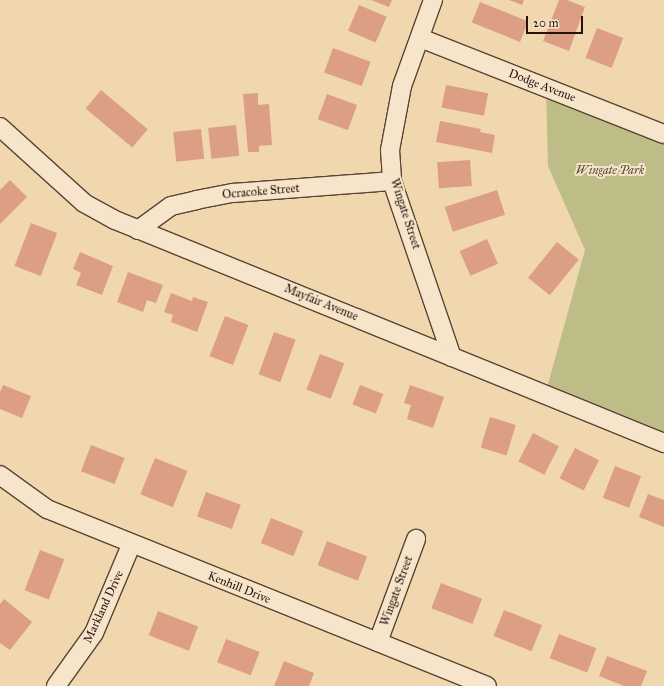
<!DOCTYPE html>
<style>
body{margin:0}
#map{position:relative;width:664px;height:686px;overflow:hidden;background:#f1d7ae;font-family:"IM FELL Great Primer",serif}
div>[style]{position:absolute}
.green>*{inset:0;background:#bfbd87}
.building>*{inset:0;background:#dc9f83;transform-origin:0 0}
.roads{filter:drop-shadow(1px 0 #5a4333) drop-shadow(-1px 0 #5a4333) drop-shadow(0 1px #5a4333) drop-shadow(0 -1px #5a4333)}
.minor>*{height:18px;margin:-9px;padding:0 9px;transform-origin:9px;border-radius:9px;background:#f6e5ca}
span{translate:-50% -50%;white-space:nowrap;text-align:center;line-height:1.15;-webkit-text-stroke:4px #f6e5ca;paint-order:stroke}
.street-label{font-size:12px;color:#27120a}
.park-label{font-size:12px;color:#5c4e36;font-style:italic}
.scale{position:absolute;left:526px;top:16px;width:57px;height:18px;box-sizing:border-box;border:2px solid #27120a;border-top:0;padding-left:5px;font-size:12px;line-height:14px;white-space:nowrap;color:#27120a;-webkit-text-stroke:3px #f6e5ca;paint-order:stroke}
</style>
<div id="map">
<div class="green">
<div style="clip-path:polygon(546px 87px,664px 134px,664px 443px,545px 395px,585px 250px,548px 166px)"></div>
</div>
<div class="building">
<div style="clip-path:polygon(371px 0,392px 0,389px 7px)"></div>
<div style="clip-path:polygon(509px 0,524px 0,522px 5px)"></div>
<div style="clip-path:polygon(559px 0,567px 0,585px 7px,569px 51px,543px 41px)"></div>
<div style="left:480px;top:2px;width:52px;height:22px;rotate:22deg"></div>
<div style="left:359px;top:5px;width:30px;height:28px;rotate:23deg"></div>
<div style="left:597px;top:28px;width:28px;height:32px;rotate:21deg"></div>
<div style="left:333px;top:48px;width:40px;height:26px;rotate:20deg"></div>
<div style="left:446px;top:85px;width:43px;height:23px;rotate:11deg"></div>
<div style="left:101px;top:90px;width:61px;height:24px;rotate:40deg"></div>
<div style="clip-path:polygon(258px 93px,258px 105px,269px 104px,272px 145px,259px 146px,259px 152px,248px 152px,243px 94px)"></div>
<div style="left:327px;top:94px;width:32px;height:27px;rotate:20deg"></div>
<div style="clip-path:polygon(440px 121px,481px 129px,480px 132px,495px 135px,492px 153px,436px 142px)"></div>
<div style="left:236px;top:125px;width:31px;height:28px;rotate:84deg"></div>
<div style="left:201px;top:129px;width:30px;height:28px;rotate:84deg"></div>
<div style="left:470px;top:160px;width:26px;height:33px;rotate:86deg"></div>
<div style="clip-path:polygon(10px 180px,27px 197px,0 224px,0 190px)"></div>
<div style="left:497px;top:190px;width:26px;height:55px;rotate:72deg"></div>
<div style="left:31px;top:223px;width:28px;height:46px;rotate:21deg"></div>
<div style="left:487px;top:239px;width:27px;height:30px;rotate:66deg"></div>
<div style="left:557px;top:242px;width:28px;height:46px;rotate:39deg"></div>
<div style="clip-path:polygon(80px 252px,113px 266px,102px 295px,76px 285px,81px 273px,73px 269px)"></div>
<div style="clip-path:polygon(128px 272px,163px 285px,156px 303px,147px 300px,143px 312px,117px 302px)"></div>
<div style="clip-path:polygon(171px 293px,192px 301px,193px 297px,208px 302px,197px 332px,171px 322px,173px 315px,164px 312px)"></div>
<div style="left:225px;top:316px;width:25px;height:43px;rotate:21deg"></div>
<div style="left:274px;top:332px;width:23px;height:45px;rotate:20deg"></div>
<div style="left:320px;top:354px;width:26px;height:38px;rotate:21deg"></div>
<div style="clip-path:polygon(3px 385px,31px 396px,22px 418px,0 409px,0 392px)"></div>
<div style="left:360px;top:385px;width:25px;height:21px;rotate:21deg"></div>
<div style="clip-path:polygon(410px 385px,444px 397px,433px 428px,407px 419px,411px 405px,404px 403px)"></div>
<div style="left:490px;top:417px;width:27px;height:32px;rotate:17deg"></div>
<div style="left:533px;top:433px;width:29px;height:32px;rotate:27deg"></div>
<div style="left:91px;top:445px;width:36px;height:28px;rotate:21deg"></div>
<div style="left:575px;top:448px;width:27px;height:34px;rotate:27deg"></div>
<div style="left:155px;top:458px;width:35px;height:39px;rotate:22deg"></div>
<div style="left:615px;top:466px;width:28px;height:34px;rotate:21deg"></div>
<div style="left:206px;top:492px;width:37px;height:26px;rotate:20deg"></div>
<div style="clip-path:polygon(648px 494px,664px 500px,664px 527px,639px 517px)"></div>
<div style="left:271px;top:518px;width:35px;height:27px;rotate:22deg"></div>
<div style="left:327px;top:541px;width:43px;height:26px;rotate:21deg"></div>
<div style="left:40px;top:550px;width:26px;height:43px;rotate:21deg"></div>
<div style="left:441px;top:583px;width:44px;height:27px;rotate:21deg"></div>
<div style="clip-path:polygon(4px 599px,32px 622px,10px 650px,0 643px,0 604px)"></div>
<div style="left:504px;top:610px;width:41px;height:28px;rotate:22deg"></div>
<div style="left:158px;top:611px;width:43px;height:26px;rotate:21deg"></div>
<div style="left:559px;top:634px;width:40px;height:26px;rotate:21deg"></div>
<div style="left:226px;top:639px;width:36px;height:25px;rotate:21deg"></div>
<div style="clip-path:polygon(607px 656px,647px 671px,641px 686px,624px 686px,599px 676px)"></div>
<div style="clip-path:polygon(284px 661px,314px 673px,309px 686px,274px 686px)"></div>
</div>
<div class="roads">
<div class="minor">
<div style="left:433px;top:0;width:91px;rotate:109.8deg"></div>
<div style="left:402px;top:86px;width:65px;rotate:100.6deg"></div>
<div style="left:390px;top:150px;width:31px;rotate:86deg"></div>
<div style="left:392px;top:181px;width:186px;rotate:71.2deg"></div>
<div style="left:420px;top:38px;width:262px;rotate:21.5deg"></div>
<div style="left:0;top:127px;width:113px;rotate:42.1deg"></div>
<div style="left:84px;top:203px;width:35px;rotate:29deg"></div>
<div style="left:115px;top:220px;width:593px;rotate:22.11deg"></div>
<div style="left:138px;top:230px;width:41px;rotate:-36deg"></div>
<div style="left:171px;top:206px;width:26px;rotate:-13deg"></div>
<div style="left:196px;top:200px;width:38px;rotate:-11deg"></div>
<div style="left:233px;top:193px;width:159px;rotate:-4.3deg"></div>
<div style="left:0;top:475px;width:58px;rotate:35.9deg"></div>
<div style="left:47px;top:509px;width:474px;rotate:21.9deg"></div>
<div style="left:378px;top:642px;width:110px;rotate:-69.7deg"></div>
<div style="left:56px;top:686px;width:65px;rotate:-54.4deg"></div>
<div style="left:94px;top:633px;width:95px;rotate:-67.2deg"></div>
</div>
</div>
<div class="street-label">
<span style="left:542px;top:86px;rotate:21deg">Dodge Avenue</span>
<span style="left:261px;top:192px;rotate:-5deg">Ocracoke Street</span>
<span style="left:405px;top:214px;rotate:72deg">Wingate Street</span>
<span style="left:321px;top:303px;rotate:22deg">Mayfair Avenue</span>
<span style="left:239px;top:588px;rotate:22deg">Kenhill Drive</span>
<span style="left:397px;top:591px;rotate:-70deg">Wingate Street</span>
<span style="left:104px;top:607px;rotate:-65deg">Markland Drive</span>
</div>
<div class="park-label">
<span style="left:610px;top:171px">Wingate Park</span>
</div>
<div class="scale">20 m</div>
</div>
